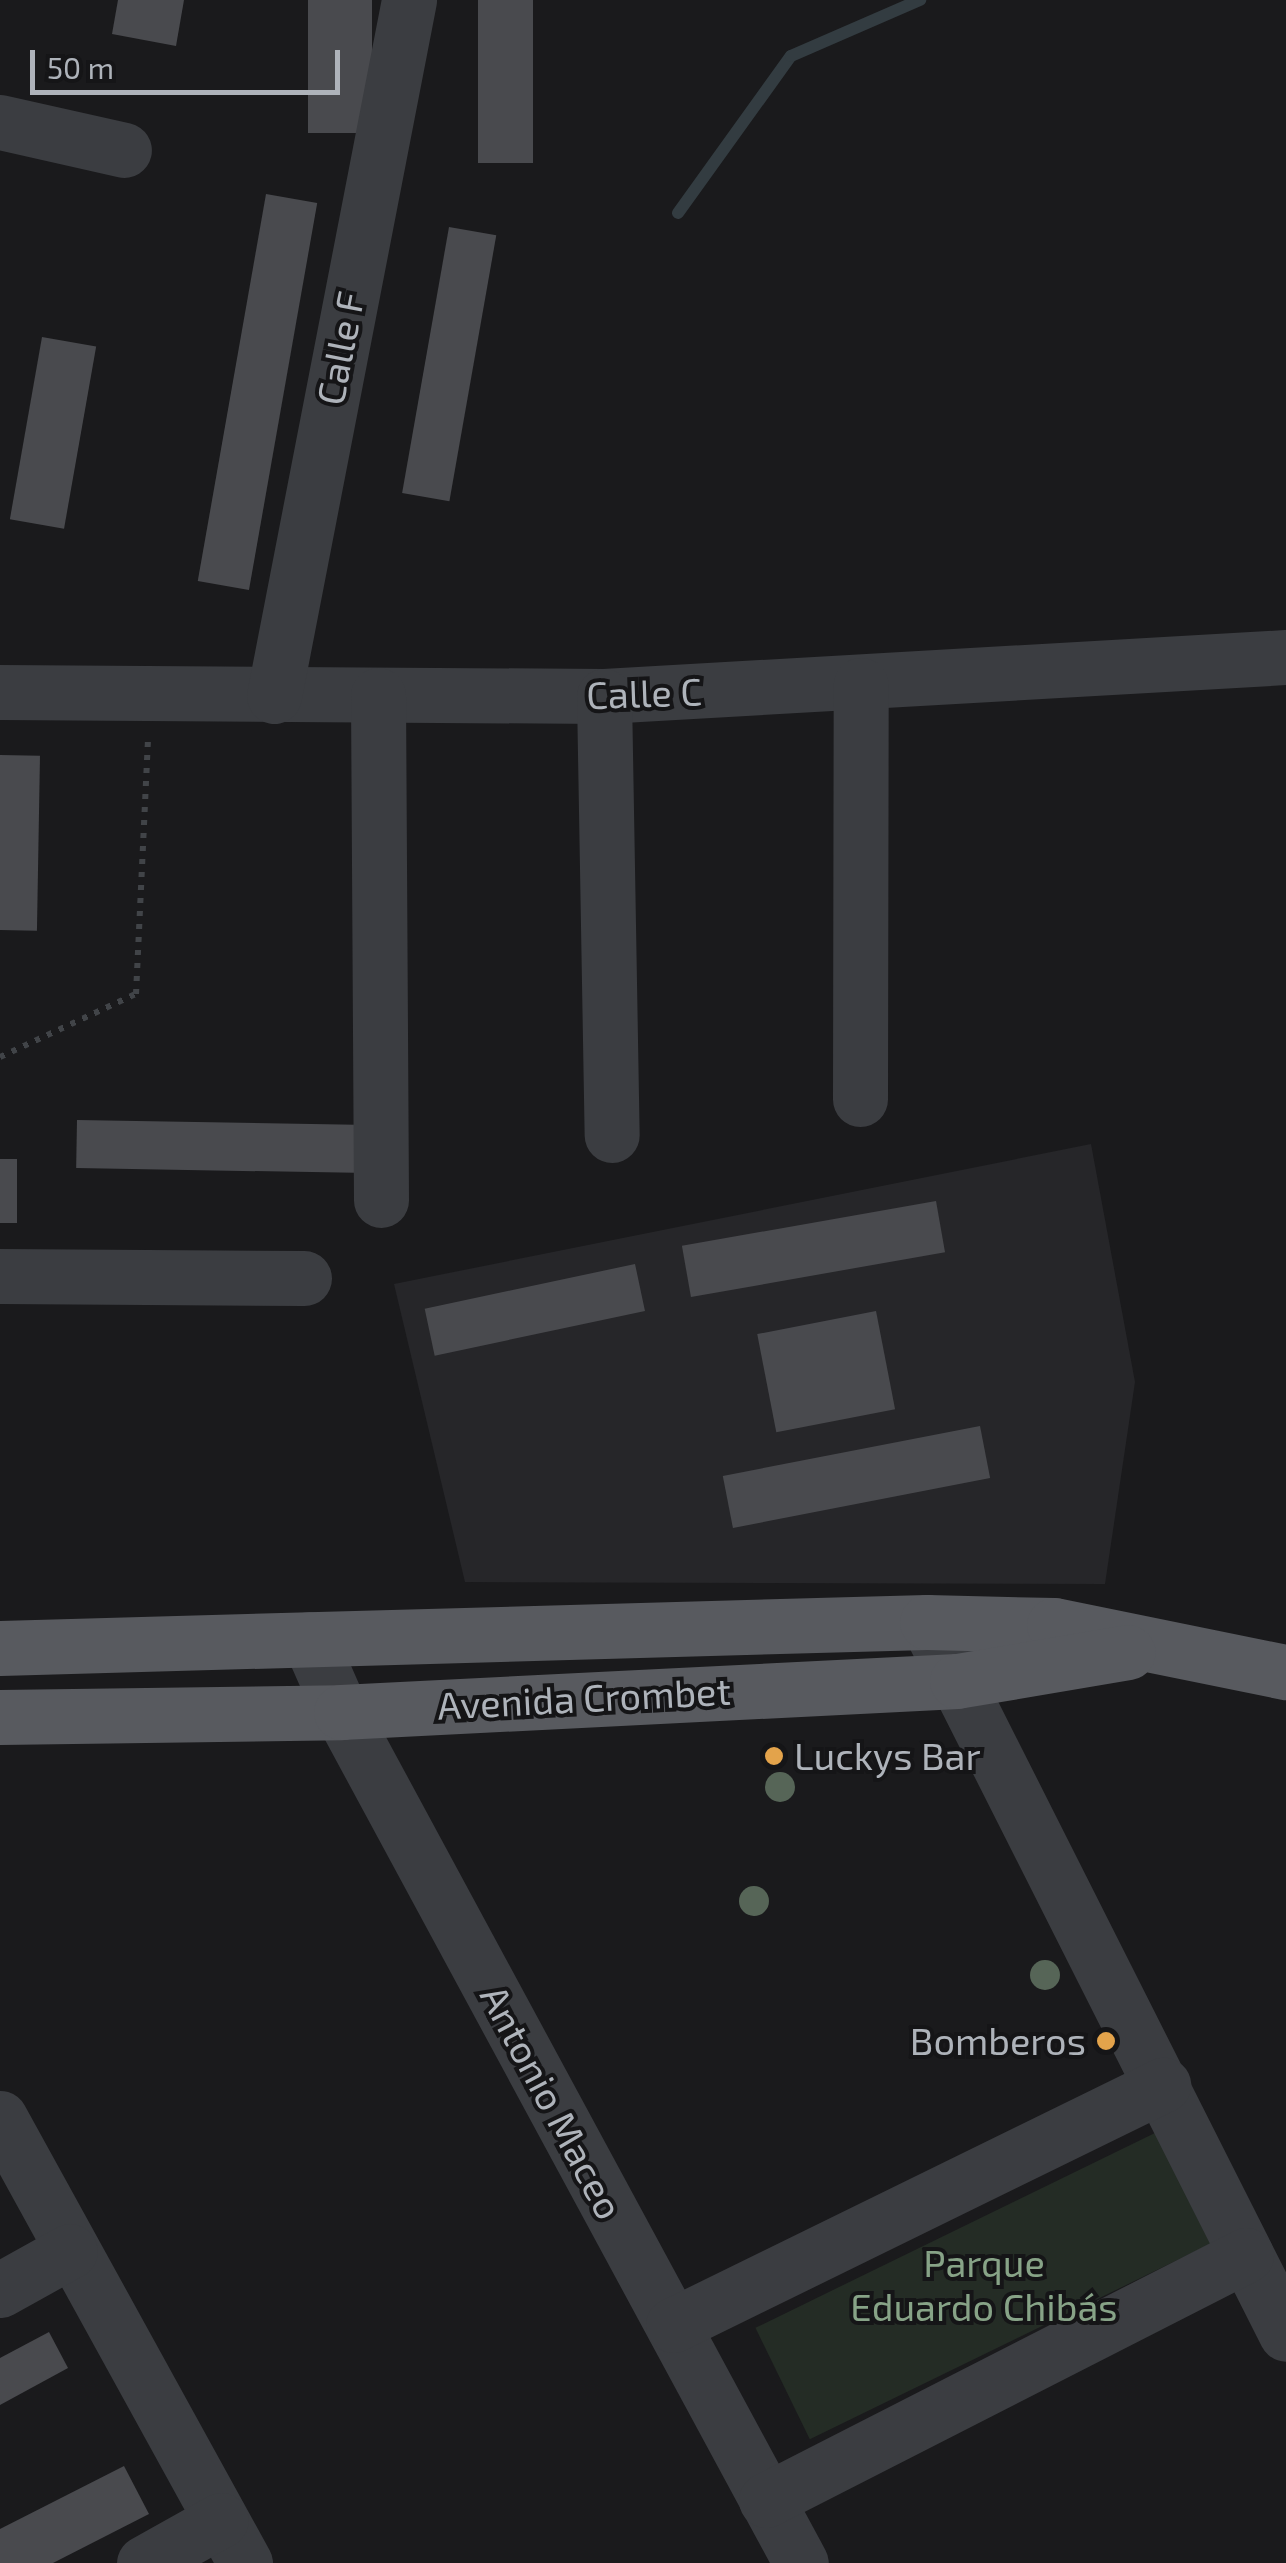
<!DOCTYPE html>
<meta charset="utf-8">
<style>
body{margin:0}
#map{position:relative;width:1286px;height:2563px;overflow:hidden;background:#1a1a1c;font-family:"Exo 2",sans-serif}
div>[style]{position:absolute}
.built>*{inset:0;background:#262629}
.green>*{inset:0;background:#242c25;transform-origin:0 0}
.stream>*{height:12px;margin:-6px;padding:0 6px;transform-origin:6px;border-radius:6px;background:#333c41}
.building>*{inset:0;background:#494a4e;transform-origin:0 0}
.path>*{height:6px;margin-top:-3px;transform-origin:0;background:repeating-linear-gradient(90deg,#414448 0 5px,transparent 0 13px)}
.minor>*{height:55px;margin:-27.5px;padding:0 27.5px;transform-origin:27.5px;border-radius:27.5px;background:#3b3d41}
.major>*{height:55px;margin:-27.5px;padding:0 27.5px;transform-origin:27.5px;border-radius:27.5px;background:#585a5f}
.trees>*{width:30px;height:30px;margin:-15px;border-radius:50%;background:#566557}
.dots>*{width:28px;height:28px;translate:-50% -50%;box-sizing:border-box;border:5px solid #151517;border-radius:50%}
span{translate:-50% -50%;white-space:nowrap;text-align:center;line-height:1.15;-webkit-text-stroke:8px #151517;paint-order:stroke}
.street-label{font-size:38px;color:#aeb3ba}
.poi-label{font-size:38px;color:#aeb3ba}
.left{translate:0 -50%;text-align:left}
.right{translate:-100% -50%;text-align:right}
.park-label{font-size:38px;color:#87a387}
.scale{position:absolute;left:30px;top:50px;width:310px;height:45px;box-sizing:border-box;border:5px solid #aeb3ba;border-top:0;padding-left:12px;font-size:30px;line-height:35px;white-space:nowrap;color:#aeb3ba;-webkit-text-stroke:8px #151517;paint-order:stroke}
</style>
<div id="map">
<div class="built">
<div style="clip-path:polygon(1091px 1144px,1135px 1382px,1105px 1584px,465px 1582px,394px 1284px)"></div>
</div>
<div class="green">
<div style="left:1159px;top:2131px;width:124px;height:449px;rotate:64deg"></div>
</div>
<div class="stream">
<div style="left:678px;top:213px;width:193px;rotate:-54.3deg"></div>
<div style="left:791px;top:56px;width:141px;rotate:-23.5deg"></div>
</div>
<div class="building">
<div style="clip-path:polygon(118px 0,184px 0,176px 46px,112px 34px)"></div>
<div style="left:308px;top:0;width:64px;height:133px"></div>
<div style="left:478px;top:0;width:55px;height:163px"></div>
<div style="left:266px;top:194px;width:52px;height:393px;rotate:10deg"></div>
<div style="left:449px;top:227px;width:48px;height:270px;rotate:10deg"></div>
<div style="left:42px;top:337px;width:55px;height:185px;rotate:10deg"></div>
<div style="left:0;top:755px;width:40px;height:175px;rotate:1deg"></div>
<div style="left:77px;top:1120px;width:293px;height:48px;rotate:1deg"></div>
<div style="left:0;top:1159px;width:17px;height:64px"></div>
<div style="left:936px;top:1201px;width:52px;height:258px;rotate:80deg"></div>
<div style="left:635px;top:1264px;width:48px;height:215px;rotate:78deg"></div>
<div style="left:876px;top:1311px;width:100px;height:121px;rotate:79deg"></div>
<div style="left:980px;top:1426px;width:53px;height:262px;rotate:79deg"></div>
<div style="clip-path:polygon(49px 2332px,68px 2368px,0 2405px,0 2358px)"></div>
<div style="clip-path:polygon(124px 2466px,149px 2514px,53px 2563px,0 2563px,0 2529px)"></div>
</div>
<div class="path">
<div style="left:0;top:1057px;width:150px;rotate:-24.9deg"></div>
<div style="left:136px;top:994px;width:256px;rotate:-87.3deg"></div>
</div>
<div class="minor">
<div style="left:0;top:122px;width:127px;rotate:12.7deg"></div>
<div style="left:0;top:692px;width:604px;rotate:0.38deg"></div>
<div style="left:604px;top:696px;width:683px;rotate:-3.27deg"></div>
<div style="left:378px;top:695px;width:505px;rotate:89.66deg"></div>
<div style="left:274px;top:696px;width:709px;rotate:-79.02deg"></div>
<div style="left:604px;top:696px;width:439px;rotate:89deg"></div>
<div style="left:860px;top:1099px;width:414px;rotate:-89.9deg"></div>
<div style="left:0;top:1276px;width:304px;rotate:0.4deg"></div>
<div style="left:927px;top:1622px;width:797px;rotate:63.24deg"></div>
<div style="left:309px;top:1639px;width:80px;rotate:66.3deg"></div>
<div style="left:341px;top:1712px;width:967px;rotate:61.61deg"></div>
<div style="left:0;top:2118px;width:508px;rotate:61.16deg"></div>
<div style="left:0;top:2290px;width:80px;rotate:-29.1deg"></div>
<div style="left:673px;top:2325px;width:546px;rotate:-26.1deg"></div>
<div style="left:766px;top:2500px;width:539px;rotate:-27.04deg"></div>
<div style="left:144px;top:2563px;width:88px;rotate:-29.2deg"></div>
</div>
<div class="major">
<div style="left:0;top:1648px;width:927px;rotate:-1.61deg"></div>
<div style="left:927px;top:1622px;width:127px;rotate:1.4deg"></div>
<div style="left:1054px;top:1625px;width:237px;rotate:11.5deg"></div>
<div style="left:0;top:1717px;width:341px;rotate:-0.8deg"></div>
<div style="left:341px;top:1712px;width:617px;rotate:-2.88deg"></div>
<div style="left:957px;top:1681px;width:173px;rotate:-9.6deg"></div>
</div>
<div class="trees">
<div style="left:780px;top:1787px"></div>
<div style="left:754px;top:1901px"></div>
<div style="left:1045px;top:1975px"></div>
</div>
<div class="dots">
<div style="left:774px;top:1756px;background:#e3a34b"></div>
<div style="left:1106px;top:2041px;background:#e3a34b"></div>
</div>
<div class="street-label">
<span style="left:340px;top:348px;rotate:-79deg">Calle F</span>
<span style="left:644px;top:693px;rotate:-2deg">Calle C</span>
<span style="left:584px;top:1698px;rotate:-3deg">Avenida Crombet</span>
<span style="left:552px;top:2102px;rotate:62deg">Antonio Maceo</span>
</div>
<div class="poi-label">
<span class="left" style="left:794px;top:1756px">Luckys Bar</span>
<span class="right" style="left:1086px;top:2041px">Bomberos</span>
</div>
<div class="park-label">
<span style="left:984px;top:2285px">Parque<br>Eduardo Chibás</span>
</div>
<div class="scale">50 m</div>
</div>
